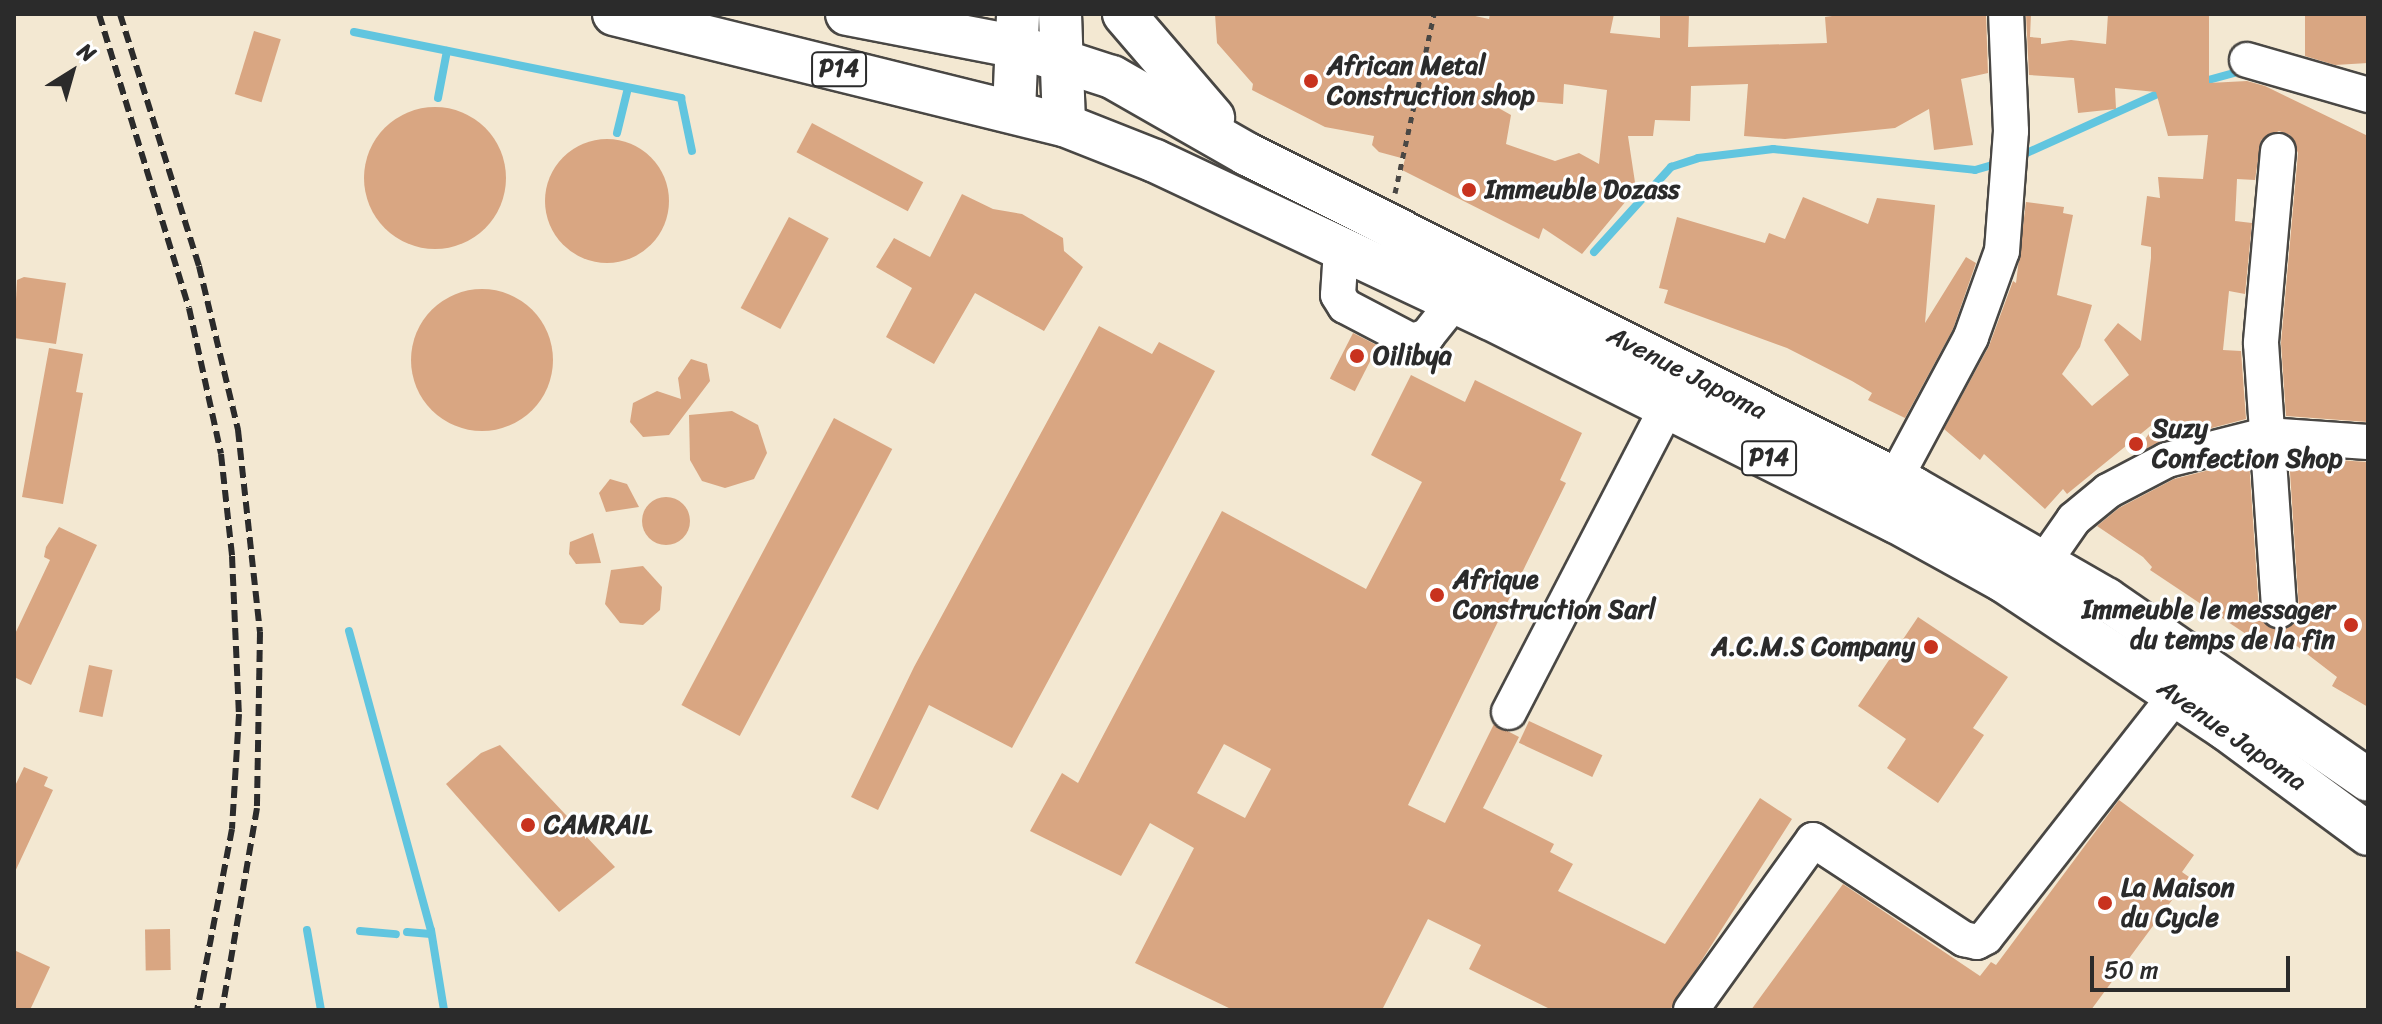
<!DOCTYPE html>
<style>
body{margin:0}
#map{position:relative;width:2382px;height:1024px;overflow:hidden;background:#f3e8d2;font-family:Sriracha,sans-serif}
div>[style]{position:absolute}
.stream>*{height:8px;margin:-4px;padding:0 4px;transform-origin:4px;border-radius:4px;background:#61c5df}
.building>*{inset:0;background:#d9a682;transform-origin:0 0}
.round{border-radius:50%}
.path>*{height:5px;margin-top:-2.5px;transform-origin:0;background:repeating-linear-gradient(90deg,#494744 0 6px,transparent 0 12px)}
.roads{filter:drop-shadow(2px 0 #494744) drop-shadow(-2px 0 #494744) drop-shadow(0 2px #494744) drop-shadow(0 -2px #494744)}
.minor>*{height:34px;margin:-17px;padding:0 17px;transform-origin:17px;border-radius:17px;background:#fff}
.major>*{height:42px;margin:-21px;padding:0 21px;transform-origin:21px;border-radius:21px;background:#fff}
.rail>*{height:6px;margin-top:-3px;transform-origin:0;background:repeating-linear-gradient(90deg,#2b2b2b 0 12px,transparent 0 18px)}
.dots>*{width:22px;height:22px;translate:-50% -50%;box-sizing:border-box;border:4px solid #fff;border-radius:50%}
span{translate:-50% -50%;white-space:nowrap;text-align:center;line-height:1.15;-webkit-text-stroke:6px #fff;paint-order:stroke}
.shield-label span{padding:2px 6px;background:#fff;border:2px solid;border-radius:6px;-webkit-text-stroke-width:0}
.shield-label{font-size:24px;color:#2b2b2b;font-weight:700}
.poi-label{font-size:26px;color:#2b2b2b;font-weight:700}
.left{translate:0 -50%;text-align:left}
.right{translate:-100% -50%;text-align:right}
.street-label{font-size:26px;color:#2b2b2b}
.frame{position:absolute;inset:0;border:16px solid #2b2b2b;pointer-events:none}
.north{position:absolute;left:32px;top:32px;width:80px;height:80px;-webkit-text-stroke:6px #fff;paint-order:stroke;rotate:37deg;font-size:22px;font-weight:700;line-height:32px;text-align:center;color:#2b2b2b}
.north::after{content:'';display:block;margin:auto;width:28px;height:36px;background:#2b2b2b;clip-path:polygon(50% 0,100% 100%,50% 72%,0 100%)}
.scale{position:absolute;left:2090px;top:956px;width:200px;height:36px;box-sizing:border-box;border:4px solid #2b2b2b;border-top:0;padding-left:10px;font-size:24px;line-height:28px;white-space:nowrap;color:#2b2b2b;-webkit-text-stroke:6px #fff;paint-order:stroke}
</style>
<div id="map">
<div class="stream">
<div style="left:354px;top:32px;width:334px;rotate:11.4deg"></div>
<div style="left:681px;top:98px;width:54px;rotate:78.3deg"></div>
<div style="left:2201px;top:82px;width:46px;rotate:-15.3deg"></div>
<div style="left:438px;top:98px;width:48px;rotate:-79.2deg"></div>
<div style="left:617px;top:133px;width:46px;rotate:-76.3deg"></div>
<div style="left:2020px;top:156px;width:158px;rotate:-24.3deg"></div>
<div style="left:1594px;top:252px;width:115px;rotate:-47.8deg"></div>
<div style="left:1671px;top:167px;width:28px;rotate:-18deg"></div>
<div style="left:1698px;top:158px;width:76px;rotate:-6.8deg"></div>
<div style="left:1773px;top:149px;width:203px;rotate:5.9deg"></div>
<div style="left:1975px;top:170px;width:25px;rotate:-16deg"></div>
<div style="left:349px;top:631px;width:310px;rotate:74.7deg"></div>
<div style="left:431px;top:930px;width:81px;rotate:80.8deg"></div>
<div style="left:307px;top:930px;width:81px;rotate:80.1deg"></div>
<div style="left:360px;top:931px;width:36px;rotate:5deg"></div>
<div style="left:407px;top:932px;width:24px;rotate:5deg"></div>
</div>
<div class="building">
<div style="clip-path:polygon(evenodd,1215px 14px,1466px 14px,1489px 19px,1490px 14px,1614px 14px,1610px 33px,1660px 38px,1660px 14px,1689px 14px,1688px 47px,1827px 43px,1825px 17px,1846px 14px,1986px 14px,1988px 73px,1961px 79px,1973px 145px,1934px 150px,1929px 109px,1895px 128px,1785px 139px,1744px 136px,1748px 84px,1691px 86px,1690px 121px,1655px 120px,1653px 136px,1628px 136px,1636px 189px,1582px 254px,1543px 228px,1539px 239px,1402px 170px,1405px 159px,1379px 152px,1372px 145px,1374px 136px,1325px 127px,1252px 90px,1253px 84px,1217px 43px,1215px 14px,1564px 84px,1607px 90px,1599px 164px,1579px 153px,1555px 161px,1506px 144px,1511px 115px,1479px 97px,1563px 104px,1564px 84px)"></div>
<div style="clip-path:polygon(2026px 14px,2031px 14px,2030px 37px,2041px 38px,2041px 44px,2071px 40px,2106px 44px,2108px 14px,2209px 14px,2209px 83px,2247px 81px,2265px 86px,2368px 136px,2368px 422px,2286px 416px,2281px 343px,2298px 153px,2290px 135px,2279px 131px,2261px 140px,2255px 180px,2237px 179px,2235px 221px,2252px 223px,2245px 294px,2229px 291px,2223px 350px,2241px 351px,2246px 419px,2162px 441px,2135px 454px,2159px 419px,2067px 494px,2063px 489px,2045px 509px,1984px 454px,1980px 460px,1944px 429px,1989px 346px,2013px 281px,2016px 283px,2026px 202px,2064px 207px,2063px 213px,2073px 215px,2057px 295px,2092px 305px,2080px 347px,2062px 374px,2092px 406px,2129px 375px,2104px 340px,2118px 323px,2141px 341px,2151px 258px,2151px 247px,2141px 245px,2147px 196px,2160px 198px,2158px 177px,2203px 179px,2208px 135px,2168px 136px,2156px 92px,2115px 88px,2116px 109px,2078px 113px,2074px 78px,2029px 75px)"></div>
<div style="clip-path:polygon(2305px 14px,2368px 14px,2368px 63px,2335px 65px,2305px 56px)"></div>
<div style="left:254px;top:31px;width:28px;height:66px;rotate:17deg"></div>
<div class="round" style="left:364px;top:107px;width:142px;height:142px"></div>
<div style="left:812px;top:123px;width:126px;height:33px;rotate:28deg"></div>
<div class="round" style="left:545px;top:139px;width:124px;height:124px"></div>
<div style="clip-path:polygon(962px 194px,993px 209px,1022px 214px,1063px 238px,1064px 251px,1083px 267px,1044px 331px,975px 293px,934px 364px,886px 337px,912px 288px,876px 267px,894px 238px,930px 257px)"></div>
<div style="clip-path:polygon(1803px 197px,1868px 224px,1877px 198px,1935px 205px,1925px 323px,1966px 257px,1976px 263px,1953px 329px,1905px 418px,1868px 400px,1872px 393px,1852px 381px,1787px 348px,1664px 303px,1668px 290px,1659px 288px,1677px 217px,1765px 243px,1769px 233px,1785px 239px)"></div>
<div style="left:789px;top:217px;width:45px;height:103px;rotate:28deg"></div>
<div style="clip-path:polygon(24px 277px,66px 283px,56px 344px,14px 338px,17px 280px)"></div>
<div class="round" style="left:411px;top:289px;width:142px;height:142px"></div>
<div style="clip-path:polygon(1099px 326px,1152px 354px,1159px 342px,1215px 371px,1012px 748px,929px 705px,878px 810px,851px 797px,914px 667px)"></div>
<div style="left:1353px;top:333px;width:28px;height:51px;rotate:27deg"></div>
<div style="clip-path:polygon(49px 348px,83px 354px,76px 392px,83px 393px,63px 504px,22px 497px)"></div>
<div style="clip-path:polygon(691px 359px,707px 364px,710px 381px,669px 435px,643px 437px,630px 422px,633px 403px,657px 391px,681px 399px,678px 378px)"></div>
<div style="clip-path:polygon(evenodd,1411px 375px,1465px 402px,1475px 380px,1582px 433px,1560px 480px,1566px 483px,1408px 805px,1445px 823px,1494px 724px,1519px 737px,1483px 808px,1554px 844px,1550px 852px,1573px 864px,1558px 891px,1665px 944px,1760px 798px,1792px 819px,1670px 1010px,1552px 1010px,1469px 969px,1481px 945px,1428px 919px,1382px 1010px,1233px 1010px,1135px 963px,1194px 848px,1150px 823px,1121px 876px,1030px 831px,1062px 773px,1078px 783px,1222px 511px,1366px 589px,1422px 482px,1371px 455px,1411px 375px,1224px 744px,1271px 769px,1245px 818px,1197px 793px,1224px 744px)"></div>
<div style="clip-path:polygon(732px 411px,758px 425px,767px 453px,754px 479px,725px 488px,702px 481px,690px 460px,689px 415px)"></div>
<div style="left:834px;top:418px;width:66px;height:325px;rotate:28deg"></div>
<div style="clip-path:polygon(2289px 457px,2368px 462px,2368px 707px,2332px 686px,2337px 677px,2281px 634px,2270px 650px,2150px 570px,2152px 567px,2143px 557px,2097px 526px,2119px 508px,2174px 479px,2249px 460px,2259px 612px,2271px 628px,2289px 627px,2299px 609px)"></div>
<div style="clip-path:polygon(610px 479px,627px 484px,639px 507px,606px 512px,599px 493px)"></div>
<div class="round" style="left:642px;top:497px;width:48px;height:48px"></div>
<div style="clip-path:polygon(59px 527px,97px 545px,31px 685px,14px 677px,14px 636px,50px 560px,44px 557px,46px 547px)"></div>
<div style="clip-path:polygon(593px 533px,601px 563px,576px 564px,569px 554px,570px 542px)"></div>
<div style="clip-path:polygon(643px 566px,662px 587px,660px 610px,643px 625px,620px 623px,605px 604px,611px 570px)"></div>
<div style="clip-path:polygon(1918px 617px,2008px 677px,1973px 728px,1984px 735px,1938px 803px,1887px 768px,1906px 739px,1858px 706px)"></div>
<div style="left:89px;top:665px;width:24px;height:48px;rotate:12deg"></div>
<div style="left:1529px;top:721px;width:81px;height:24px;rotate:25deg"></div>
<div style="clip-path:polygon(500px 745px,615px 867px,559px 912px,446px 784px,481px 753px)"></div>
<div style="clip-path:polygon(24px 767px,48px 777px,44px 786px,53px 790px,14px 874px,14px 788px)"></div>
<div style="clip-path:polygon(2119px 800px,2194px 855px,2182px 872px,2189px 877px,2091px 1010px,1751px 1010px,1843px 884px,1980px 976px,1991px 962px,1996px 965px)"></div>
<div style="left:170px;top:929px;width:41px;height:25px;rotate:89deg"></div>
<div style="clip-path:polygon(14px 950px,50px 967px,30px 1010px,14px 1010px)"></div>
</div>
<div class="path">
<div style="left:1395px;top:193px;width:183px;rotate:-77.7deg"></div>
</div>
<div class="roads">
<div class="minor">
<div style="left:2247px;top:60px;width:126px;rotate:16.1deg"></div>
<div style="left:2278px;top:151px;width:193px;rotate:95.1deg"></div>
<div style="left:2261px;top:343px;width:268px;rotate:86.1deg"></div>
<div style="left:1341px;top:250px;width:45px;rotate:93.8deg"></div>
<div style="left:1338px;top:295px;width:13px;rotate:58deg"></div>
<div style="left:1345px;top:306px;width:76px;rotate:27.6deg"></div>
<div style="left:1412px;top:341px;width:16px;rotate:-18deg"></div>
<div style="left:1427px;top:336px;width:43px;rotate:-51.5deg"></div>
<div style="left:1895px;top:479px;width:161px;rotate:-61.8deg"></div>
<div style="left:1971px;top:337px;width:91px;rotate:-70.2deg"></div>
<div style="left:2002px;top:251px;width:120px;rotate:-85.7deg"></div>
<div style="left:2011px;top:131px;width:117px;rotate:-92.4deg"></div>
<div style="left:2044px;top:562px;width:52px;rotate:-55.1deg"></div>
<div style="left:2074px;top:519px;width:44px;rotate:-39.5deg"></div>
<div style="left:2108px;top:491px;width:67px;rotate:-27.7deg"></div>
<div style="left:2167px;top:460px;width:102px;rotate:-14.2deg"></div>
<div style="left:2266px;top:435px;width:102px;rotate:3.9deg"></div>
<div style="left:1509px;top:712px;width:343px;rotate:-62.6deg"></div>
<div style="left:1691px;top:1010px;width:209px;rotate:-54.3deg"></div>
<div style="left:1813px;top:840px;width:181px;rotate:33.3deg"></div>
<div style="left:1964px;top:939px;width:13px;rotate:13deg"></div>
<div style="left:1977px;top:942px;width:10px;rotate:-29deg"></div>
<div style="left:1986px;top:937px;width:308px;rotate:-51.9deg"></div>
</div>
<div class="major">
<div style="left:614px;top:14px;width:463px;rotate:13.9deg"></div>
<div style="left:1064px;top:125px;width:98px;rotate:21.6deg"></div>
<div style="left:1155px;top:161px;width:369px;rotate:25.2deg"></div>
<div style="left:1489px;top:318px;width:454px;rotate:26.6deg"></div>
<div style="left:1895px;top:521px;width:122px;rotate:28.9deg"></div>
<div style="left:2002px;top:580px;width:268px;rotate:33.6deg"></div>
<div style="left:2225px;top:728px;width:178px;rotate:36.5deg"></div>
<div style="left:847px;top:14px;width:175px;rotate:10.9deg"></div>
<div style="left:1019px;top:47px;width:98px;rotate:17.9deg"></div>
<div style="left:1112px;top:77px;width:155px;rotate:29.7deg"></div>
<div style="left:1247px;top:154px;width:745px;rotate:26.63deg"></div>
<div style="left:1913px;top:488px;width:223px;rotate:29.9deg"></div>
<div style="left:2106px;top:599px;width:318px;rotate:34.6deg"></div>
<div style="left:1060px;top:14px;width:111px;rotate:87.9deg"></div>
<div style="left:1124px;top:14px;width:137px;rotate:49.4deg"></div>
<div style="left:1014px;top:111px;width:97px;rotate:-87.6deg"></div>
</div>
</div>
<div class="rail">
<div style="left:99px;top:14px;width:307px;rotate:73deg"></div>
<div style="left:189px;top:308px;width:149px;rotate:77.6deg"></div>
<div style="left:221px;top:454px;width:103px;rotate:83.8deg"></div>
<div style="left:232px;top:556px;width:158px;rotate:87.5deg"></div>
<div style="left:239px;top:714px;width:115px;rotate:93.5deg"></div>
<div style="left:232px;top:829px;width:184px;rotate:100.9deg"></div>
<div style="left:120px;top:14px;width:264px;rotate:72.6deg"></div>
<div style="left:199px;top:266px;width:169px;rotate:76.6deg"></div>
<div style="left:238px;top:430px;width:203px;rotate:83.8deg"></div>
<div style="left:260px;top:632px;width:176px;rotate:91deg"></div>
<div style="left:257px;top:808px;width:205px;rotate:99.8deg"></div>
</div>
<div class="dots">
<div style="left:1311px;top:81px;background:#c8321e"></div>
<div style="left:1469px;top:190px;background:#c8321e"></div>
<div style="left:1357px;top:356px;background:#c8321e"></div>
<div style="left:2136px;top:444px;background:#c8321e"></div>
<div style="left:1437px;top:595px;background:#c8321e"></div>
<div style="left:2351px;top:625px;background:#c8321e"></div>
<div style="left:1931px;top:647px;background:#c8321e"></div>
<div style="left:528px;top:825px;background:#c8321e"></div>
<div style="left:2105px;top:903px;background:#c8321e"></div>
</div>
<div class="shield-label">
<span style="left:839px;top:69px">P14</span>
<span style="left:1769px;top:458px">P14</span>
</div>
<div class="poi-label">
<span class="left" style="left:1327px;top:81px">African Metal<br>Construction shop</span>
<span class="left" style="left:1485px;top:190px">Immeuble Dozass</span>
<span class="left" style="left:1373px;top:356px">Oilibya</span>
<span class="left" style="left:2152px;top:444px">Suzy<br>Confection Shop</span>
<span class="left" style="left:1453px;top:595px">Afrique<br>Construction Sarl</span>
<span class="right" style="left:2335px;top:625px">Immeuble le messager<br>du temps de la fin</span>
<span class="right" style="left:1915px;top:647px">A.C.M.S Company</span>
<span class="left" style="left:544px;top:825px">CAMRAIL</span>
<span class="left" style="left:2121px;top:903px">La Maison<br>du Cycle</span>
</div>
<div class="street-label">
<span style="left:1687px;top:373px;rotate:27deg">Avenue Japoma</span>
<span style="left:2232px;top:735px;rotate:35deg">Avenue Japoma</span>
</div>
<div class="frame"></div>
<div class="north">N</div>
<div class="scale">50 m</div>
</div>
